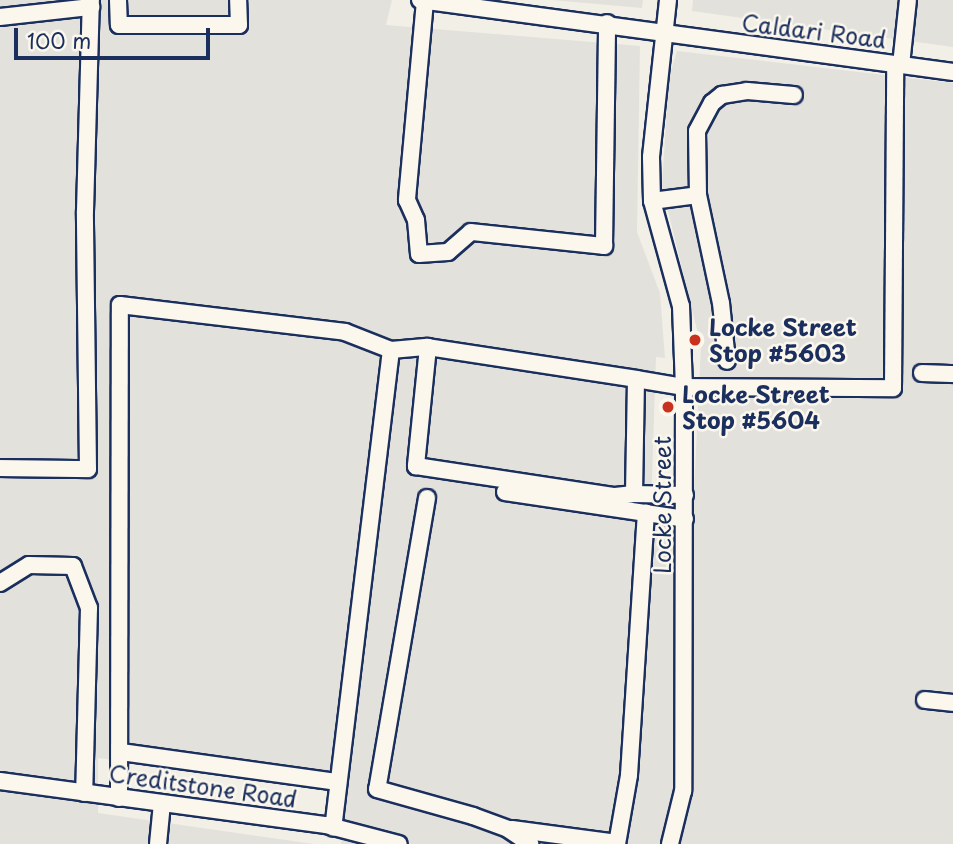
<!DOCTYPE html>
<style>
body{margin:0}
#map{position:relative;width:953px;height:844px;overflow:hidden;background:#f2efe6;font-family:"Playpen Sans",sans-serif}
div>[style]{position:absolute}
.built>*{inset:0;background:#e2e1dc}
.roads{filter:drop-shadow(2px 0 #1b2f5e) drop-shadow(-2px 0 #1b2f5e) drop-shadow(0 2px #1b2f5e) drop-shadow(0 -2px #1b2f5e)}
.minor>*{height:16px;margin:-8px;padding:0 8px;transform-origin:8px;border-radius:8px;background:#fbf7ec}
.dots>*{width:19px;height:19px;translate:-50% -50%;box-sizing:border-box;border:4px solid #fbf7ec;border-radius:50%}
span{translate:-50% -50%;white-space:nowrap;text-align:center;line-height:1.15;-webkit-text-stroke:5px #fbf7ec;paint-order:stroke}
.street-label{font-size:23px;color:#1b2f5e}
.poi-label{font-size:23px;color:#1b2f5e;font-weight:700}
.left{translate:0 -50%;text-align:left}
.scale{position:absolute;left:14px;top:28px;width:196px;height:32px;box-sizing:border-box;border:4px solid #1b2f5e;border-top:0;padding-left:9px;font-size:21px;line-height:24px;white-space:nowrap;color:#1b2f5e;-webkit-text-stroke:5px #fbf7ec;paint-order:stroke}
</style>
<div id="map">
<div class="built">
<div style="clip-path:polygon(0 0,392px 0,386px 25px,640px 46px,637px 232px,660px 293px,665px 358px,656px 357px,651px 506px,693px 513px,701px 346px,662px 186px,669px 77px,677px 51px,953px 83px,953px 844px,341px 844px,348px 790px,98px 758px,98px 813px,314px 844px,0 844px)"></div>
<div style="clip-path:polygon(552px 0,643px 0,642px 8px)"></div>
<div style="clip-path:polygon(693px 0,953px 0,953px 47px,692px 11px)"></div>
</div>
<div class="roads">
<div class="minor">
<div style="left:118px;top:0;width:25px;rotate:88deg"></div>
<div style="left:119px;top:25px;width:120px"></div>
<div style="left:239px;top:25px;width:25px;rotate:-92deg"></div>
<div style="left:420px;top:0;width:538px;rotate:7.69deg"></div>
<div style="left:668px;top:0;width:158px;rotate:96.2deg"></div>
<div style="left:651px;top:157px;width:44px;rotate:88.7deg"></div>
<div style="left:652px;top:201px;width:109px;rotate:74.6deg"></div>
<div style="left:681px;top:306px;width:81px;rotate:87.9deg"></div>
<div style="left:684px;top:387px;width:404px;rotate:90.1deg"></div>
<div style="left:683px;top:791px;width:55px;rotate:103.8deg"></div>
<div style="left:425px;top:1px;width:200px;rotate:95.2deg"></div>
<div style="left:407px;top:200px;width:22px;rotate:66deg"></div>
<div style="left:416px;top:220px;width:34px;rotate:85deg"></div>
<div style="left:419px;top:254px;width:29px;rotate:-4deg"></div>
<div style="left:448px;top:252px;width:30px;rotate:-41deg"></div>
<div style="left:471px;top:232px;width:134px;rotate:6deg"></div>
<div style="left:604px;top:246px;width:223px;rotate:-89.2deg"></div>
<div style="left:0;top:17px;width:92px;rotate:-6.3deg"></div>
<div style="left:901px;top:65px;width:65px;rotate:-83.9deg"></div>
<div style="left:698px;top:195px;width:110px;rotate:78deg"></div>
<div style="left:721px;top:303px;width:58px;rotate:84.1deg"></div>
<div style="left:652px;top:201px;width:46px;rotate:-7.4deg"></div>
<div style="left:698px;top:195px;width:64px;rotate:-90.9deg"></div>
<div style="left:697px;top:131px;width:32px;rotate:-62deg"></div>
<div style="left:712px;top:103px;width:13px;rotate:-39deg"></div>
<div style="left:722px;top:95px;width:25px;rotate:-9deg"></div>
<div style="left:747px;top:91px;width:47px;rotate:4.9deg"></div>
<div style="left:428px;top:347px;width:120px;rotate:95.8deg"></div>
<div style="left:416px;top:466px;width:201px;rotate:8.6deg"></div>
<div style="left:615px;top:496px;width:19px;rotate:-6deg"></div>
<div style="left:391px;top:350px;width:37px;rotate:-5deg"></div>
<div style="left:428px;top:347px;width:210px;rotate:8.7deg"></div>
<div style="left:922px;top:373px;width:31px;rotate:2deg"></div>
<div style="left:0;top:468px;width:88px;rotate:0.7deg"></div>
<div style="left:88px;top:469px;width:258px;rotate:-90.7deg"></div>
<div style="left:85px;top:211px;width:211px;rotate:-88.4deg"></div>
<div style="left:505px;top:492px;width:182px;rotate:8.5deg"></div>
<div style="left:685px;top:495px;width:51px;rotate:-178.9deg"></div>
<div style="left:634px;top:494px;width:115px;rotate:-89deg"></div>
<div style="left:636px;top:379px;width:49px;rotate:9.5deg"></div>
<div style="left:684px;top:387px;width:209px;rotate:0.3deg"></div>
<div style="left:893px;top:388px;width:324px;rotate:-89.6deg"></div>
<div style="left:427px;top:498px;width:295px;rotate:99.7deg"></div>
<div style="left:377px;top:789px;width:100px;rotate:15.7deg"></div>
<div style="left:473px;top:816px;width:37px;rotate:20deg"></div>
<div style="left:508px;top:829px;width:27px;rotate:34deg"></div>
<div style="left:0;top:583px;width:34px;rotate:-32deg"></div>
<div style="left:29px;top:565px;width:44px;rotate:1.3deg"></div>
<div style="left:73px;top:566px;width:45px;rotate:69.1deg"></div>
<div style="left:89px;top:608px;width:185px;rotate:91.5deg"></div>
<div style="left:925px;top:700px;width:28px;rotate:6deg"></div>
<div style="left:121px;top:752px;width:219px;rotate:7.9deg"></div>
<div style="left:0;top:781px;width:329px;rotate:7.7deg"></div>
<div style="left:326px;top:825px;width:75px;rotate:14.6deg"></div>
<div style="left:119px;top:798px;width:493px;rotate:-89.9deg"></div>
<div style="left:120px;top:305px;width:227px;rotate:6.8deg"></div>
<div style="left:345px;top:332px;width:49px;rotate:21.4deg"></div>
<div style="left:391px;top:350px;width:481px;rotate:96.9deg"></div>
<div style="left:512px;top:829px;width:106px;rotate:7.6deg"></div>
<div style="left:158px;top:844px;width:41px;rotate:-84.4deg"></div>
<div style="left:617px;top:844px;width:70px;rotate:-80.1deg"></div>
<div style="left:629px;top:775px;width:263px;rotate:-86.3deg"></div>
</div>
</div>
<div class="dots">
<div style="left:695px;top:340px;background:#c8321e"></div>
<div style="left:668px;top:407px;background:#c8321e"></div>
</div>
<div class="street-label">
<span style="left:814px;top:31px;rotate:7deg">Caldari Road</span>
<span style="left:662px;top:505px;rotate:-90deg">Locke Street</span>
<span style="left:203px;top:786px;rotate:8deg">Creditstone Road</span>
</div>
<div class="poi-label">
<span class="left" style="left:709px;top:340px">Locke Street<br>Stop #5603</span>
<span class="left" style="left:682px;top:407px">Locke Street<br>Stop #5604</span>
</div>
<div class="scale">100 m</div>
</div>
